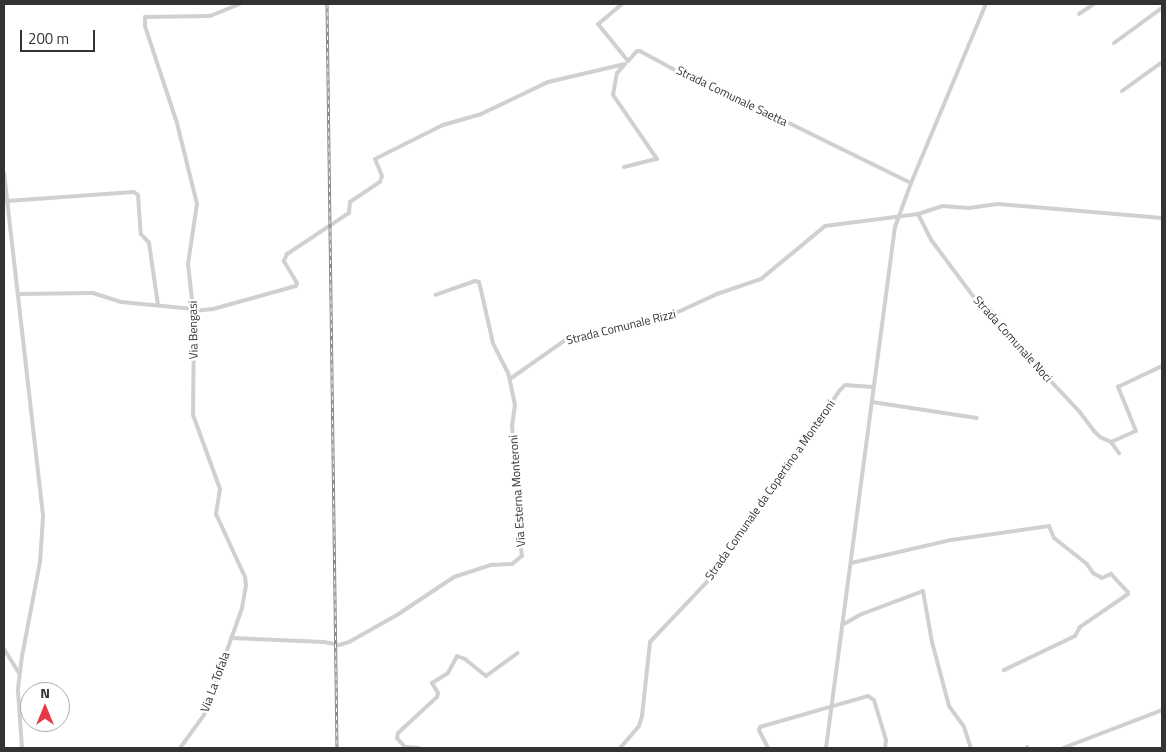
<!DOCTYPE html>
<style>
body{margin:0}
#map{position:relative;width:1166px;height:752px;overflow:hidden;background:#fff;font-family:"Titillium Web",sans-serif}
div>[style]{position:absolute}
.minor>*{height:4px;margin:-2px;padding:0 2px;transform-origin:2px;border-radius:2px;background:#d0d0d0}
.rail>*{height:3px;margin-top:-1.5px;transform-origin:0;background:repeating-linear-gradient(90deg,#fff 0 4px,#888 0 8px);box-sizing:border-box;border-block:1px solid #888}
span{translate:-50% -50%;white-space:nowrap;text-align:center;line-height:1.15;-webkit-text-stroke:5px #fff;paint-order:stroke}
.street-label{font-size:12px;color:#333}
.frame{position:absolute;inset:0;border:5px solid #333;pointer-events:none}
.north{position:absolute;left:20px;top:682px;width:50px;height:50px;box-sizing:border-box;background:#fff;border:1px solid #adadad;border-radius:50%;rotate:0deg;font-size:14px;font-weight:700;line-height:20px;text-align:center;color:#333}
.north::after{content:'';display:block;margin:auto;width:18px;height:22px;background:#e63946;clip-path:polygon(50% 0,100% 100%,50% 72%,0 100%)}
.scale{position:absolute;left:20px;top:30px;width:75px;height:22px;box-sizing:border-box;border:2px solid #333;border-top:0;padding-left:6px;font-size:15px;line-height:18px;white-space:nowrap;color:#333;-webkit-text-stroke:4px #fff;paint-order:stroke}
</style>
<div id="map">
<div class="minor">
<div style="left:622px;top:4px;width:31px;rotate:140deg"></div>
<div style="left:598px;top:24px;width:48px;rotate:51deg"></div>
<div style="left:628px;top:61px;width:13px;rotate:-48deg"></div>
<div style="left:637px;top:51px;width:3px"></div>
<div style="left:640px;top:51px;width:73px;rotate:28.7deg"></div>
<div style="left:704px;top:86px;width:23px;rotate:15deg"></div>
<div style="left:726px;top:92px;width:206px;rotate:26.2deg"></div>
<div style="left:1079px;top:14px;width:18px;rotate:-34deg"></div>
<div style="left:1114px;top:43px;width:59px;rotate:-36.1deg"></div>
<div style="left:1122px;top:91px;width:49px;rotate:-35.9deg"></div>
<div style="left:624px;top:167px;width:34px;rotate:-14deg"></div>
<div style="left:657px;top:159px;width:78px;rotate:-124.5deg"></div>
<div style="left:613px;top:95px;width:22px;rotate:-80deg"></div>
<div style="left:617px;top:73px;width:12px;rotate:-48deg"></div>
<div style="left:4px;top:173px;width:346px;rotate:83.5deg"></div>
<div style="left:43px;top:517px;width:45px;rotate:93.8deg"></div>
<div style="left:40px;top:562px;width:96px;rotate:100.8deg"></div>
<div style="left:22px;top:656px;width:35px;rotate:97deg"></div>
<div style="left:18px;top:691px;width:57px;rotate:86deg"></div>
<div style="left:7px;top:201px;width:127px;rotate:-4.1deg"></div>
<div style="left:134px;top:192px;width:5px;rotate:37deg"></div>
<div style="left:138px;top:195px;width:39px;rotate:86deg"></div>
<div style="left:141px;top:234px;width:12px;rotate:48deg"></div>
<div style="left:149px;top:243px;width:63px;rotate:81.7deg"></div>
<div style="left:918px;top:214px;width:30px;rotate:63deg"></div>
<div style="left:932px;top:241px;width:74px;rotate:53.3deg"></div>
<div style="left:976px;top:300px;width:15px;rotate:32deg"></div>
<div style="left:989px;top:308px;width:45px;rotate:53.1deg"></div>
<div style="left:1016px;top:344px;width:92px;rotate:46.8deg"></div>
<div style="left:1079px;top:411px;width:25px;rotate:53deg"></div>
<div style="left:1094px;top:431px;width:8px;rotate:45deg"></div>
<div style="left:1100px;top:437px;width:12px;rotate:24deg"></div>
<div style="left:1111px;top:442px;width:14px;rotate:54deg"></div>
<div style="left:18px;top:294px;width:75px;rotate:-0.8deg"></div>
<div style="left:93px;top:293px;width:29px;rotate:18deg"></div>
<div style="left:121px;top:302px;width:73px;rotate:5.5deg"></div>
<div style="left:194px;top:311px;width:19px;rotate:-6deg"></div>
<div style="left:213px;top:309px;width:86px;rotate:-15.5deg"></div>
<div style="left:296px;top:286px;width:3px;rotate:-72deg"></div>
<div style="left:297px;top:283px;width:26px;rotate:-121deg"></div>
<div style="left:284px;top:261px;width:8px;rotate:-67deg"></div>
<div style="left:287px;top:254px;width:74px;rotate:-33.5deg"></div>
<div style="left:349px;top:213px;width:11px;rotate:-85deg"></div>
<div style="left:350px;top:202px;width:36px;rotate:-34deg"></div>
<div style="left:380px;top:182px;width:6px;rotate:-72deg"></div>
<div style="left:382px;top:176px;width:18px;rotate:-112deg"></div>
<div style="left:375px;top:159px;width:76px;rotate:-26.6deg"></div>
<div style="left:443px;top:125px;width:40px;rotate:-16deg"></div>
<div style="left:481px;top:114px;width:74px;rotate:-25.5deg"></div>
<div style="left:548px;top:82px;width:79px;rotate:-13.2deg"></div>
<div style="left:510px;top:379px;width:67px;rotate:-35.3deg"></div>
<div style="left:565px;top:340px;width:74px;rotate:-14deg"></div>
<div style="left:637px;top:322px;width:28px;rotate:-8deg"></div>
<div style="left:665px;top:318px;width:57px;rotate:-24.8deg"></div>
<div style="left:717px;top:294px;width:46px;rotate:-18.8deg"></div>
<div style="left:761px;top:279px;width:83px;rotate:-39.6deg"></div>
<div style="left:825px;top:226px;width:94px;rotate:-7.4deg"></div>
<div style="left:918px;top:214px;width:25px;rotate:-18deg"></div>
<div style="left:942px;top:206px;width:27px;rotate:4deg"></div>
<div style="left:969px;top:208px;width:29px;rotate:-8deg"></div>
<div style="left:998px;top:204px;width:165px;rotate:4.9deg"></div>
<div style="left:872px;top:402px;width:106px;rotate:8.7deg"></div>
<div style="left:1111px;top:442px;width:27px;rotate:-24deg"></div>
<div style="left:1136px;top:431px;width:48px;rotate:-112.2deg"></div>
<div style="left:1118px;top:387px;width:49px;rotate:-25.5deg"></div>
<div style="left:851px;top:563px;width:103px;rotate:-13deg"></div>
<div style="left:951px;top:540px;width:99px;rotate:-8.1deg"></div>
<div style="left:1049px;top:526px;width:13px;rotate:67deg"></div>
<div style="left:1054px;top:538px;width:42px;rotate:38.2deg"></div>
<div style="left:1087px;top:564px;width:11px;rotate:56deg"></div>
<div style="left:1093px;top:573px;width:10px;rotate:29deg"></div>
<div style="left:1102px;top:578px;width:10px;rotate:-24deg"></div>
<div style="left:1111px;top:574px;width:25px;rotate:47deg"></div>
<div style="left:1128px;top:592px;width:2px;rotate:90deg"></div>
<div style="left:1128px;top:594px;width:58px;rotate:145.5deg"></div>
<div style="left:1080px;top:627px;width:10px;rotate:119deg"></div>
<div style="left:1075px;top:636px;width:79px;rotate:154.4deg"></div>
<div style="left:842px;top:625px;width:23px;rotate:-29deg"></div>
<div style="left:862px;top:614px;width:65px;rotate:-20.7deg"></div>
<div style="left:923px;top:591px;width:52px;rotate:80deg"></div>
<div style="left:932px;top:642px;width:66px;rotate:75.1deg"></div>
<div style="left:949px;top:706px;width:26px;rotate:54deg"></div>
<div style="left:964px;top:727px;width:22px;rotate:72deg"></div>
<div style="left:231px;top:638px;width:93px;rotate:2.5deg"></div>
<div style="left:324px;top:642px;width:15px;rotate:11deg"></div>
<div style="left:339px;top:645px;width:10px;rotate:-17deg"></div>
<div style="left:349px;top:642px;width:55px;rotate:-29.4deg"></div>
<div style="left:397px;top:615px;width:69px;rotate:-33.7deg"></div>
<div style="left:454px;top:577px;width:40px;rotate:-18deg"></div>
<div style="left:492px;top:565px;width:20px;rotate:-3deg"></div>
<div style="left:512px;top:564px;width:13px;rotate:-39deg"></div>
<div style="left:522px;top:556px;width:35px;rotate:-98deg"></div>
<div style="left:517px;top:521px;width:44px;rotate:-90deg"></div>
<div style="left:517px;top:477px;width:51px;rotate:-95.6deg"></div>
<div style="left:512px;top:426px;width:21px;rotate:-82deg"></div>
<div style="left:515px;top:405px;width:33px;rotate:-102deg"></div>
<div style="left:508px;top:373px;width:34px;rotate:-117deg"></div>
<div style="left:493px;top:343px;width:54px;rotate:-102.8deg"></div>
<div style="left:481px;top:290px;width:8px;rotate:-104deg"></div>
<div style="left:479px;top:282px;width:4px;rotate:-166deg"></div>
<div style="left:475px;top:281px;width:42px;rotate:160.7deg"></div>
<div style="left:4px;top:649px;width:28px;rotate:58deg"></div>
<div style="left:1027px;top:747px;width:1px;rotate:90deg"></div>
<div style="left:180px;top:748px;width:41px;rotate:-54deg"></div>
<div style="left:204px;top:715px;width:114px;rotate:-70.4deg"></div>
<div style="left:242px;top:608px;width:22px;rotate:-80deg"></div>
<div style="left:246px;top:586px;width:9px;rotate:-96deg"></div>
<div style="left:245px;top:577px;width:69px;rotate:-114.7deg"></div>
<div style="left:216px;top:514px;width:25px;rotate:-81deg"></div>
<div style="left:220px;top:489px;width:79px;rotate:-110deg"></div>
<div style="left:193px;top:415px;width:97px;rotate:-89.4deg"></div>
<div style="left:194px;top:318px;width:54px;rotate:-96.3deg"></div>
<div style="left:188px;top:264px;width:61px;rotate:-81.5deg"></div>
<div style="left:197px;top:204px;width:83px;rotate:-103.9deg"></div>
<div style="left:177px;top:123px;width:102px;rotate:-108.3deg"></div>
<div style="left:145px;top:26px;width:9px;rotate:-90deg"></div>
<div style="left:145px;top:17px;width:65px;rotate:-0.9deg"></div>
<div style="left:210px;top:16px;width:32px;rotate:-22deg"></div>
<div style="left:419px;top:748px;width:14px;rotate:-176deg"></div>
<div style="left:405px;top:747px;width:12px;rotate:-132deg"></div>
<div style="left:397px;top:738px;width:5px;rotate:-79deg"></div>
<div style="left:398px;top:733px;width:53px;rotate:-42.7deg"></div>
<div style="left:437px;top:697px;width:4px;rotate:-76deg"></div>
<div style="left:438px;top:693px;width:12px;rotate:-121deg"></div>
<div style="left:432px;top:683px;width:19px;rotate:-32deg"></div>
<div style="left:448px;top:673px;width:19px;rotate:-62deg"></div>
<div style="left:457px;top:656px;width:9px;rotate:21deg"></div>
<div style="left:465px;top:659px;width:27px;rotate:39deg"></div>
<div style="left:486px;top:676px;width:39px;rotate:-36deg"></div>
<div style="left:620px;top:748px;width:29px;rotate:-49deg"></div>
<div style="left:639px;top:726px;width:10px;rotate:-73deg"></div>
<div style="left:642px;top:716px;width:74px;rotate:-83.8deg"></div>
<div style="left:650px;top:642px;width:81px;rotate:-46.5deg"></div>
<div style="left:706px;top:583px;width:50px;rotate:-53.1deg"></div>
<div style="left:736px;top:543px;width:185px;rotate:-55.8deg"></div>
<div style="left:840px;top:390px;width:7px;rotate:-45deg"></div>
<div style="left:845px;top:385px;width:29px;rotate:4deg"></div>
<div style="left:768px;top:748px;width:20px;rotate:-117deg"></div>
<div style="left:759px;top:730px;width:3px;rotate:-72deg"></div>
<div style="left:760px;top:727px;width:112px;rotate:-16deg"></div>
<div style="left:868px;top:696px;width:7px;rotate:34deg"></div>
<div style="left:874px;top:700px;width:42px;rotate:73.3deg"></div>
<div style="left:886px;top:740px;width:8px;rotate:97deg"></div>
<div style="left:826px;top:748px;width:526px;rotate:-82.46deg"></div>
<div style="left:895px;top:227px;width:47px;rotate:-70deg"></div>
<div style="left:911px;top:183px;width:194px;rotate:-67.3deg"></div>
<div style="left:1063px;top:748px;width:106px;rotate:-21deg"></div>
</div>
<div class="rail">
<div style="left:327px;top:4px;width:744px;rotate:89.23deg"></div>
</div>
<div class="street-label">
<span style="left:732px;top:96px;rotate:26deg">Strada Comunale Saetta</span>
<span style="left:621px;top:327px;rotate:-14deg">Strada Comunale Rizzi</span>
<span style="left:193px;top:330px;rotate:-91deg">Via Bengasi</span>
<span style="left:1013px;top:339px;rotate:48deg">Strada Comunale Noci</span>
<span style="left:770px;top:490px;rotate:-55deg">Strada Comunale da Copertino a Monteroni</span>
<span style="left:517px;top:491px;rotate:-94deg">Via Esterna Monteroni</span>
<span style="left:215px;top:682px;rotate:-70deg">Via La Tofala</span>
</div>
<div class="frame"></div>
<div class="north">N</div>
<div class="scale">200 m</div>
</div>
